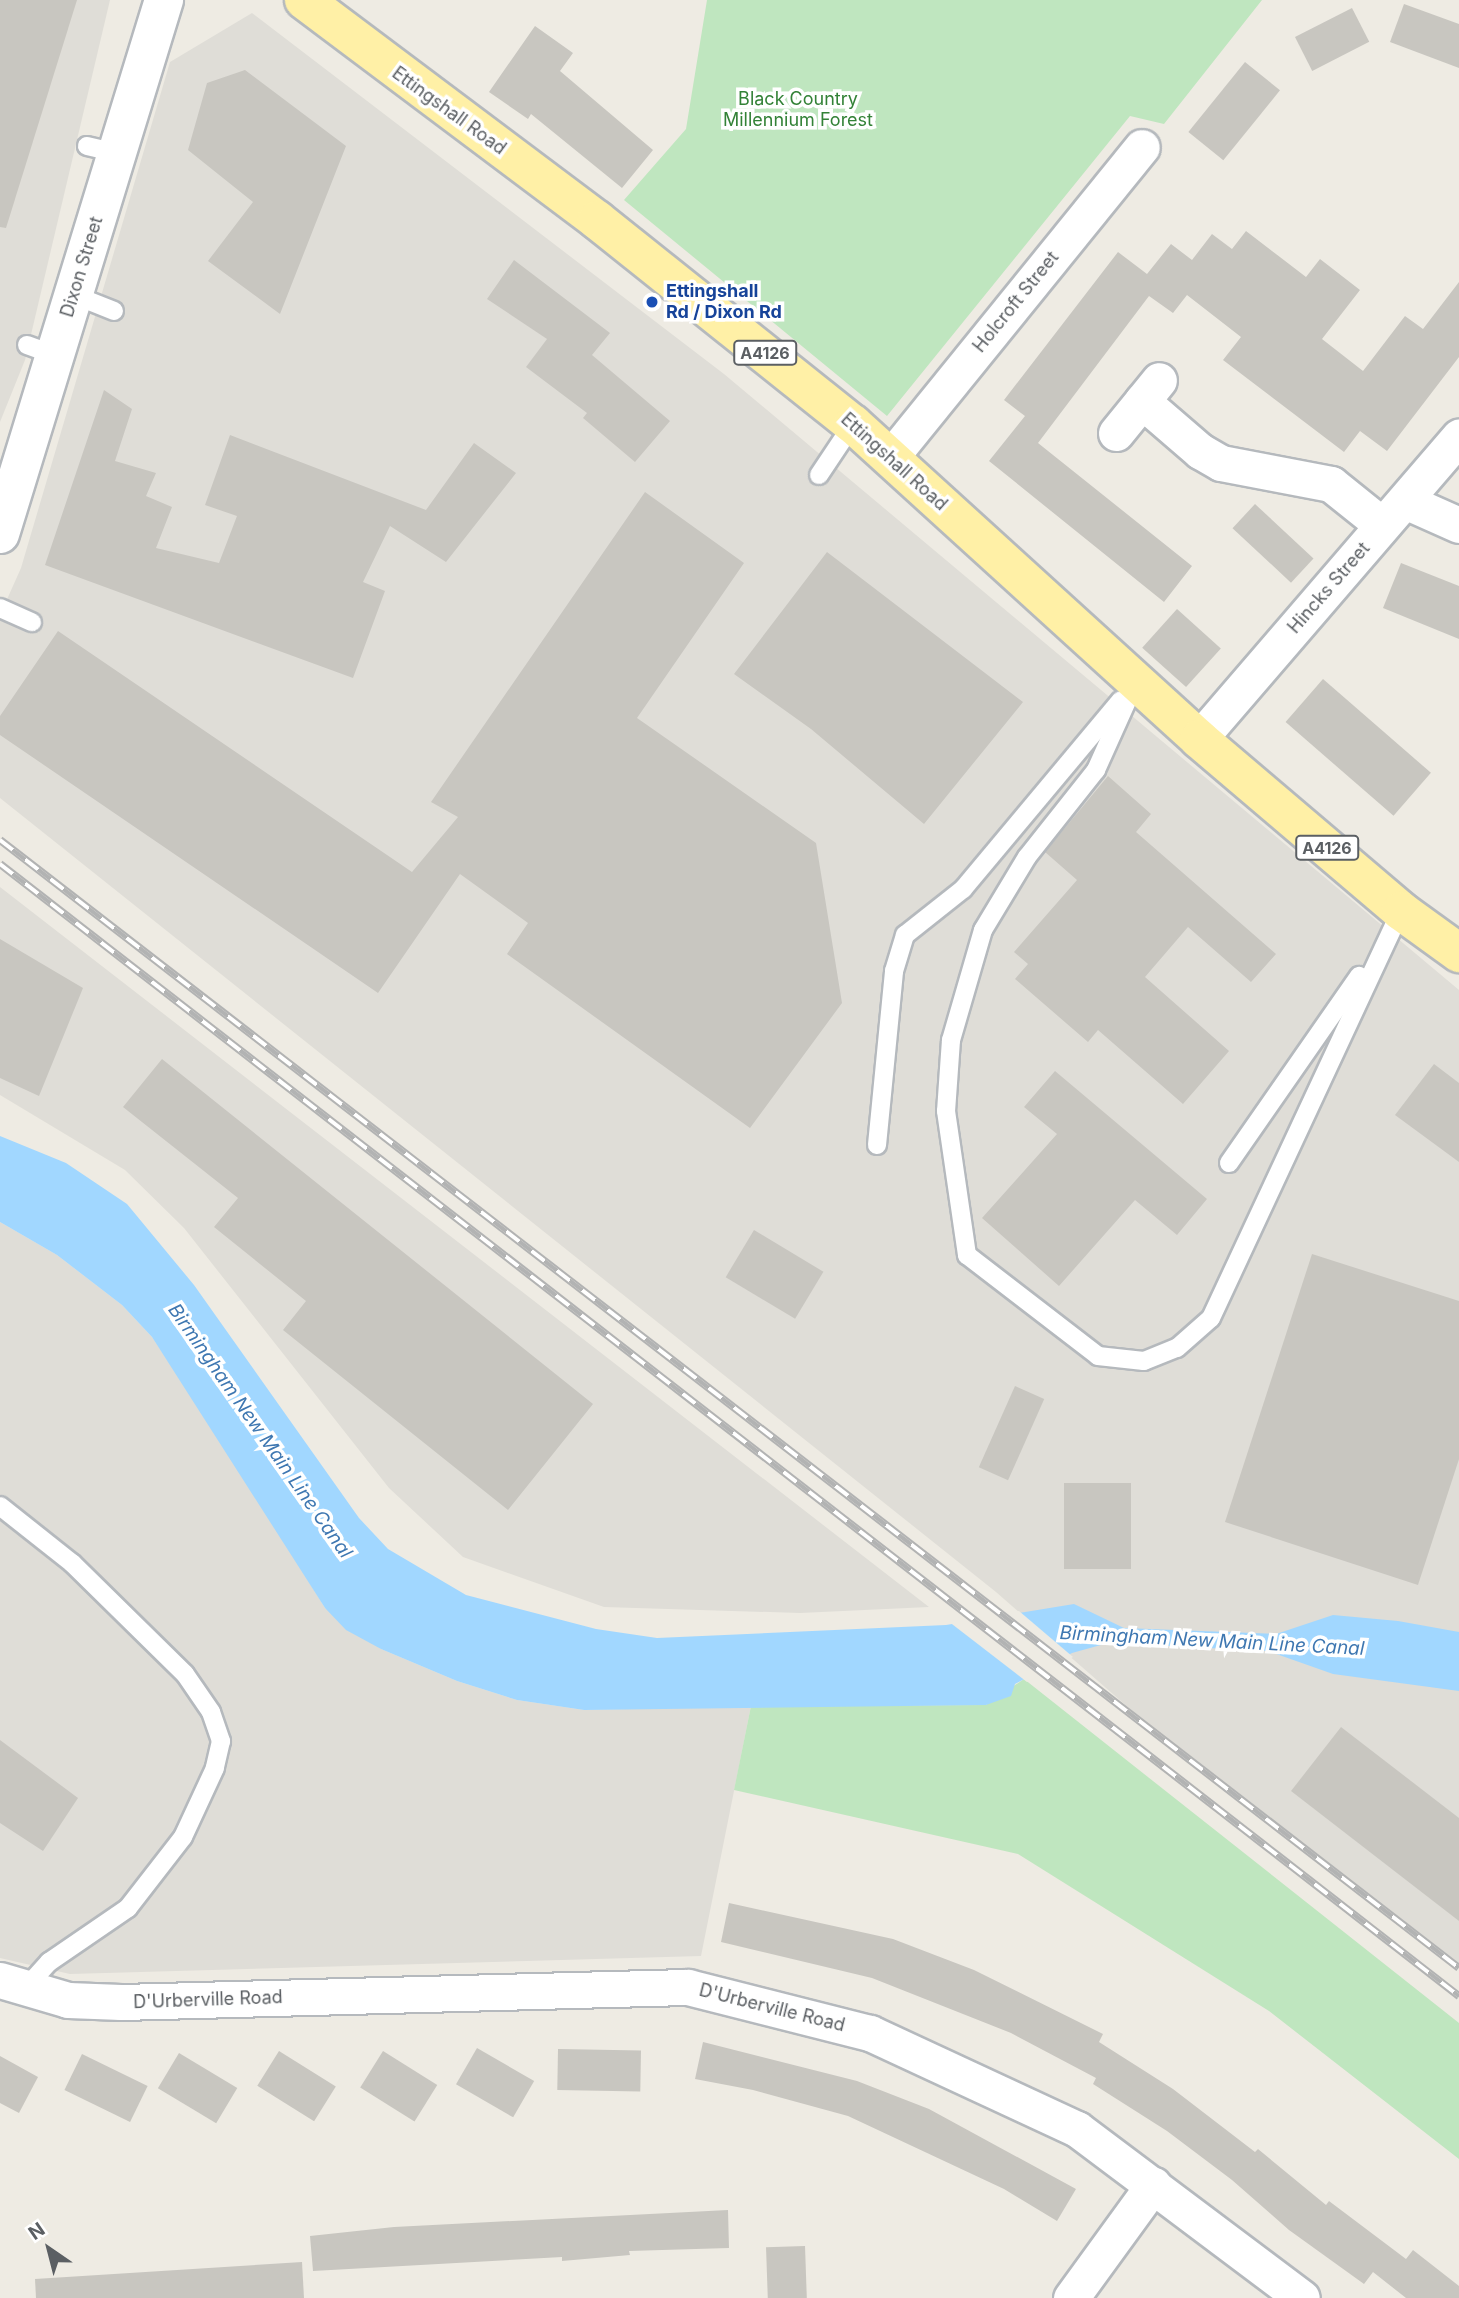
<!DOCTYPE html>
<style>
body{margin:0}
#map{position:relative;width:1459px;height:2298px;overflow:hidden;background:#eeebe3;font-family:Inter,sans-serif}
div>[style]{position:absolute}
.industrial>*{inset:0;background:#dfddd7}
.green>*{inset:0;background:#bfe6bf}
.water>*{inset:0;background:#a1d7ff}
.pier>*{inset:0;background:#eeebe3}
.building>*{inset:0;background:#c8c6c0;transform-origin:0 0}
.roads{filter:drop-shadow(2px 0 #b5b9bd) drop-shadow(-2px 0 #b5b9bd) drop-shadow(0 2px #b5b9bd) drop-shadow(0 -2px #b5b9bd)}
.service>*{height:18px;margin:-9px;padding:0 9px;transform-origin:9px;border-radius:9px;background:#fff}
.minor>*{height:35px;margin:-17.5px;padding:0 17.5px;transform-origin:17.5px;border-radius:17.5px;background:#fff}
.tertiary>*{height:38px;margin:-19px;padding:0 19px;transform-origin:19px;border-radius:19px;background:#fff}
.primary>*{height:38px;margin:-19px;padding:0 19px;transform-origin:19px;border-radius:19px;background:#fff0a6}
.rail>*{height:8px;margin-top:-4px;transform-origin:0;background:repeating-linear-gradient(90deg,#fff 0 16px,#b2b3b3 0 32px);box-sizing:border-box;border-block:2px solid #b2b3b3}
.dots>*{width:19px;height:19px;translate:-50% -50%;box-sizing:border-box;border:4px solid #fff;border-radius:50%}
span{translate:-50% -50%;white-space:nowrap;text-align:center;line-height:1.15;-webkit-text-stroke:7px #fff;paint-order:stroke}
.shield-label span{padding:2px 5px;background:#fff;border:2px solid;border-radius:5px;-webkit-text-stroke-width:0}
.shield-label{font-size:16px;color:#5b5f63;font-weight:700}
.park-label{font-size:18px;color:#338237}
.street-label{font-size:18px;color:#5b5f63}
.transit-label{font-size:18px;color:#164399;font-weight:700}
.left{translate:0 -50%;text-align:left}
.water-label{font-size:19px;color:#3e77b1;font-style:italic}
.north{position:absolute;left:14px;top:2214px;width:70px;height:70px;-webkit-text-stroke:5px #fff;paint-order:stroke;rotate:325deg;font-size:19px;font-weight:700;line-height:28px;text-align:center;color:#5b5f63}
.north::after{content:'';display:block;margin:auto;width:24px;height:32px;background:#5b5f63;clip-path:polygon(50% 0,100% 100%,50% 72%,0 100%)}
</style>
<div id="map">
<div class="industrial">
<div style="clip-path:polygon(0 0,110px 0,25px 360px,0 422px)"></div>
<div style="clip-path:polygon(252px 13px,724px 374px,1459px 990px,1459px 1965px,1215px 1783px,996px 1592px,0 798px,0 615px,21px 568px,170px 62px)"></div>
<div style="clip-path:polygon(0 887px,58px 932px,929px 1607px,800px 1613px,604px 1607px,463px 1557px,389px 1488px,184px 1228px,125px 1170px,0 1095px)"></div>
<div style="clip-path:polygon(0 1222px,57px 1255px,122px 1305px,152px 1337px,218px 1434px,325px 1608px,381px 1649px,457px 1681px,517px 1700px,584px 1710px,751px 1706px,701px 1956px,70px 1974px,0 1958px)"></div>
</div>
<div class="green">
<div style="clip-path:polygon(707px 0,1262px 0,1164px 124px,1130px 116px,887px 416px,624px 200px,686px 129px)"></div>
<div style="clip-path:polygon(1024px 1679px,1459px 2023px,1459px 2159px,1269px 2011px,1018px 1854px,734px 1790px,751px 1706px,986px 1705px)"></div>
</div>
<div class="water">
<div style="clip-path:polygon(0 1136px,66px 1163px,127px 1204px,194px 1285px,359px 1518px,388px 1549px,466px 1595px,596px 1629px,657px 1638px,946px 1625px,1074px 1604px,1124px 1628px,1276px 1634px,1333px 1615px,1398px 1621px,1459px 1632px,1459px 1691px,1333px 1674px,1268px 1651px,1108px 1643px,1072px 1653px,1015px 1684px,1011px 1696px,986px 1705px,584px 1710px,517px 1700px,457px 1681px,381px 1649px,346px 1630px,325px 1608px,152px 1337px,122px 1305px,57px 1255px,0 1222px)"></div>
</div>
<div class="pier">
<div style="clip-path:polygon(1019px 1611px,1073px 1657px,1027px 1682px,948px 1621px)"></div>
</div>
<div class="building">
<div style="clip-path:polygon(0 0,77px 0,6px 228px,0 227px)"></div>
<div style="clip-path:polygon(1404px 4px,1459px 24px,1459px 68px,1390px 42px)"></div>
<div style="left:1352px;top:8px;width:38px;height:64px;rotate:63deg"></div>
<div style="clip-path:polygon(535px 26px,573px 53px,560px 71px,653px 150px,622px 188px,531px 114px,528px 119px,489px 92px)"></div>
<div style="left:1245px;top:62px;width:45px;height:90px;rotate:39deg"></div>
<div style="clip-path:polygon(245px 70px,346px 146px,280px 314px,208px 261px,253px 202px,188px 150px,207px 83px)"></div>
<div style="clip-path:polygon(1246px 231px,1306px 277px,1320px 259px,1360px 290px,1322px 339px,1363px 371px,1405px 316px,1423px 329px,1459px 282px,1459px 357px,1387px 451px,1360px 431px,1344px 452px,1223px 360px,1241px 337px,1187px 295px,1173px 313px,1149px 296px,1038px 443px,1192px 566px,1164px 602px,989px 461px,1025px 416px,1004px 400px,1118px 252px,1147px 274px,1171px 244px,1192px 260px,1212px 234px,1232px 249px)"></div>
<div style="clip-path:polygon(514px 260px,610px 333px,592px 355px,670px 421px,635px 462px,583px 418px,587px 413px,526px 367px,547px 339px,487px 299px)"></div>
<div style="clip-path:polygon(104px 390px,132px 409px,115px 461px,156px 473px,146px 496px,172px 507px,156px 548px,219px 563px,237px 516px,205px 505px,230px 435px,426px 510px,474px 443px,516px 473px,446px 562px,390px 526px,363px 582px,385px 591px,353px 678px,45px 565px)"></div>
<div style="clip-path:polygon(645px 492px,744px 563px,637px 718px,816px 843px,842px 1003px,750px 1128px,507px 954px,528px 923px,460px 874px,378px 993px,0 735px,0 716px,58px 631px,412px 872px,458px 817px,431px 802px)"></div>
<div style="left:1255px;top:504px;width:80px;height:33px;rotate:43deg"></div>
<div style="clip-path:polygon(827px 552px,1023px 702px,924px 824px,811px 729px,734px 674px)"></div>
<div style="clip-path:polygon(1401px 563px,1459px 586px,1459px 639px,1383px 608px)"></div>
<div style="left:1177px;top:609px;width:59px;height:52px;rotate:42deg"></div>
<div style="left:1323px;top:679px;width:143px;height:57px;rotate:41deg"></div>
<div style="clip-path:polygon(1108px 776px,1151px 814px,1136px 832px,1276px 954px,1251px 982px,1188px 927px,1145px 977px,1229px 1051px,1183px 1104px,1098px 1030px,1088px 1042px,1015px 979px,1028px 964px,1014px 952px,1077px 880px,1045px 852px)"></div>
<div style="clip-path:polygon(0 939px,83px 988px,39px 1096px,0 1078px)"></div>
<div style="clip-path:polygon(162px 1059px,593px 1404px,508px 1510px,283px 1330px,306px 1301px,214px 1227px,238px 1198px,123px 1107px)"></div>
<div style="clip-path:polygon(1434px 1064px,1459px 1083px,1459px 1162px,1395px 1115px)"></div>
<div style="clip-path:polygon(1055px 1071px,1207px 1199px,1177px 1235px,1135px 1200px,1059px 1286px,982px 1218px,1057px 1134px,1024px 1107px)"></div>
<div style="left:754px;top:1230px;width:81px;height:55px;rotate:31deg"></div>
<div style="clip-path:polygon(1312px 1254px,1459px 1301px,1459px 1459px,1418px 1585px,1225px 1522px)"></div>
<div style="left:1015px;top:1386px;width:32px;height:89px;rotate:24deg"></div>
<div style="left:1064px;top:1483px;width:67px;height:86px"></div>
<div style="clip-path:polygon(1341px 1727px,1459px 1818px,1459px 1921px,1291px 1791px)"></div>
<div style="clip-path:polygon(0 1740px,78px 1798px,43px 1851px,0 1823px)"></div>
<div style="clip-path:polygon(729px 1903px,893px 1939px,974px 1970px,1103px 2034px,1099px 2042px,1173px 2089px,1255px 2152px,1258px 2149px,1326px 2205px,1329px 2201px,1406px 2259px,1413px 2250px,1459px 2286px,1459px 2298px,1406px 2298px,1373px 2272px,1364px 2284px,1289px 2230px,1232px 2180px,1167px 2131px,1093px 2084px,1096px 2078px,1011px 2033px,872px 1978px,721px 1942px)"></div>
<div style="clip-path:polygon(703px 2042px,857px 2081px,929px 2109px,1076px 2189px,1057px 2221px,1004px 2189px,848px 2116px,753px 2090px,695px 2079px)"></div>
<div style="left:477px;top:2048px;width:66px;height:42px;rotate:30deg"></div>
<div style="left:558px;top:2049px;width:83px;height:41px;rotate:1deg"></div>
<div style="left:279px;top:2051px;width:67px;height:41px;rotate:32deg"></div>
<div style="left:383px;top:2051px;width:64px;height:43px;rotate:32deg"></div>
<div style="left:179px;top:2053px;width:68px;height:41px;rotate:31deg"></div>
<div style="left:82px;top:2054px;width:73px;height:40px;rotate:26deg"></div>
<div style="clip-path:polygon(0 2056px,38px 2077px,19px 2113px,0 2103px)"></div>
<div style="clip-path:polygon(728px 2210px,729px 2248px,629px 2251px,630px 2255px,562px 2261px,562px 2257px,313px 2271px,310px 2236px,394px 2227px)"></div>
<div style="left:805px;top:2246px;width:52px;height:39px;rotate:88deg"></div>
<div style="clip-path:polygon(302px 2262px,304px 2298px,36px 2298px,35px 2279px)"></div>
</div>
<div class="roads">
<div class="service">
<div style="left:87px;top:146px;width:31px;rotate:13deg"></div>
<div style="left:74px;top:295px;width:43px;rotate:21.8deg"></div>
<div style="left:27px;top:345px;width:30px;rotate:20deg"></div>
<div style="left:819px;top:475px;width:61px;rotate:-56.3deg"></div>
<div style="left:0;top:608px;width:35px;rotate:24deg"></div>
<div style="left:1136px;top:681px;width:98px;rotate:114.2deg"></div>
<div style="left:1096px;top:770px;width:111px;rotate:128.4deg"></div>
<div style="left:1027px;top:857px;width:85px;rotate:121.1deg"></div>
<div style="left:983px;top:930px;width:115px;rotate:106.2deg"></div>
<div style="left:951px;top:1040px;width:71px;rotate:94deg"></div>
<div style="left:946px;top:1111px;width:146px;rotate:81.7deg"></div>
<div style="left:967px;top:1255px;width:165px;rotate:37.6deg"></div>
<div style="left:1098px;top:1356px;width:46px;rotate:6.2deg"></div>
<div style="left:1144px;top:1361px;width:35px;rotate:-22deg"></div>
<div style="left:1177px;top:1348px;width:45px;rotate:-41.4deg"></div>
<div style="left:1211px;top:1318px;width:449px;rotate:-65deg"></div>
<div style="left:877px;top:1145px;width:175px;rotate:-84.4deg"></div>
<div style="left:894px;top:971px;width:38px;rotate:-73deg"></div>
<div style="left:905px;top:935px;width:74px;rotate:-38.4deg"></div>
<div style="left:963px;top:889px;width:246px;rotate:-50.1deg"></div>
<div style="left:1229px;top:1163px;width:228px;rotate:-55.2deg"></div>
<div style="left:0;top:1506px;width:92px;rotate:38.4deg"></div>
<div style="left:72px;top:1563px;width:158px;rotate:44.5deg"></div>
<div style="left:185px;top:1674px;width:46px;rotate:55.6deg"></div>
<div style="left:211px;top:1712px;width:31px;rotate:71deg"></div>
<div style="left:221px;top:1741px;width:28px;rotate:103deg"></div>
<div style="left:215px;top:1768px;width:76px;rotate:114.9deg"></div>
<div style="left:183px;top:1837px;width:90px;rotate:127.8deg"></div>
<div style="left:128px;top:1908px;width:96px;rotate:145.6deg"></div>
<div style="left:49px;top:1962px;width:36px;rotate:132deg"></div>
</div>
<div class="minor">
<div style="left:1142px;top:401px;width:77px;rotate:40.8deg"></div>
<div style="left:1200px;top:451px;width:24px;rotate:30deg"></div>
<div style="left:1221px;top:463px;width:112px;rotate:10.8deg"></div>
<div style="left:1331px;top:484px;width:65px;rotate:38.8deg"></div>
<div style="left:1116px;top:433px;width:68px;rotate:-50.9deg"></div>
<div style="left:890px;top:458px;width:400px;rotate:-51deg"></div>
<div style="left:1405px;top:501px;width:59px;rotate:24deg"></div>
<div style="left:1199px;top:739px;width:399px;rotate:-49.3deg"></div>
<div style="left:0;top:1980px;width:71px;rotate:16.4deg"></div>
<div style="left:68px;top:2000px;width:53px;rotate:2.2deg"></div>
<div style="left:121px;top:2002px;width:567px;rotate:-1.52deg"></div>
<div style="left:688px;top:1987px;width:188px;rotate:14.2deg"></div>
<div style="left:870px;top:2033px;width:228px;rotate:24.9deg"></div>
<div style="left:1077px;top:2129px;width:281px;rotate:36.9deg"></div>
<div style="left:1071px;top:2298px;width:140px;rotate:-54deg"></div>
</div>
<div class="tertiary">
<div style="left:0;top:534px;width:559px;rotate:-72.93deg"></div>
</div>
<div class="primary">
<div style="left:304px;top:0;width:366px;rotate:36.9deg"></div>
<div style="left:597px;top:220px;width:327px;rotate:38.6deg"></div>
<div style="left:853px;top:424px;width:468px;rotate:42.3deg"></div>
<div style="left:1199px;top:739px;width:265px;rotate:40.4deg"></div>
<div style="left:1401px;top:911px;width:72px;rotate:35.9deg"></div>
</div>
</div>
<div class="rail">
<div style="left:0;top:840px;width:1844px;rotate:37.71deg"></div>
<div style="left:0;top:864px;width:1847px;rotate:37.81deg"></div>
</div>
<div class="dots">
<div style="left:652px;top:302px;background:#1a4fb4"></div>
</div>
<div class="shield-label">
<span style="left:765px;top:353px">A4126</span>
<span style="left:1327px;top:848px">A4126</span>
</div>
<div class="park-label">
<span style="left:798px;top:110px">Black Country<br>Millennium Forest</span>
</div>
<div class="street-label">
<span style="left:449px;top:111px;rotate:36deg">Ettingshall Road</span>
<span style="left:82px;top:267px;rotate:-73deg">Dixon Street</span>
<span style="left:1016px;top:302px;rotate:-51deg">Holcroft Street</span>
<span style="left:894px;top:462px;rotate:42deg">Ettingshall Road</span>
<span style="left:1329px;top:588px;rotate:-49deg">Hincks Street</span>
<span style="left:208px;top:2000px;rotate:-2deg">D'Urberville Road</span>
<span style="left:772px;top:2008px;rotate:14deg">D'Urberville Road</span>
</div>
<div class="transit-label">
<span class="left" style="left:666px;top:302px">Ettingshall<br>Rd / Dixon Rd</span>
</div>
<div class="water-label">
<span style="left:260px;top:1431px;rotate:55deg">Birmingham New Main Line Canal</span>
<span style="left:1212px;top:1641px;rotate:3deg">Birmingham New Main Line Canal</span>
</div>
<div class="north">N</div>
</div>
